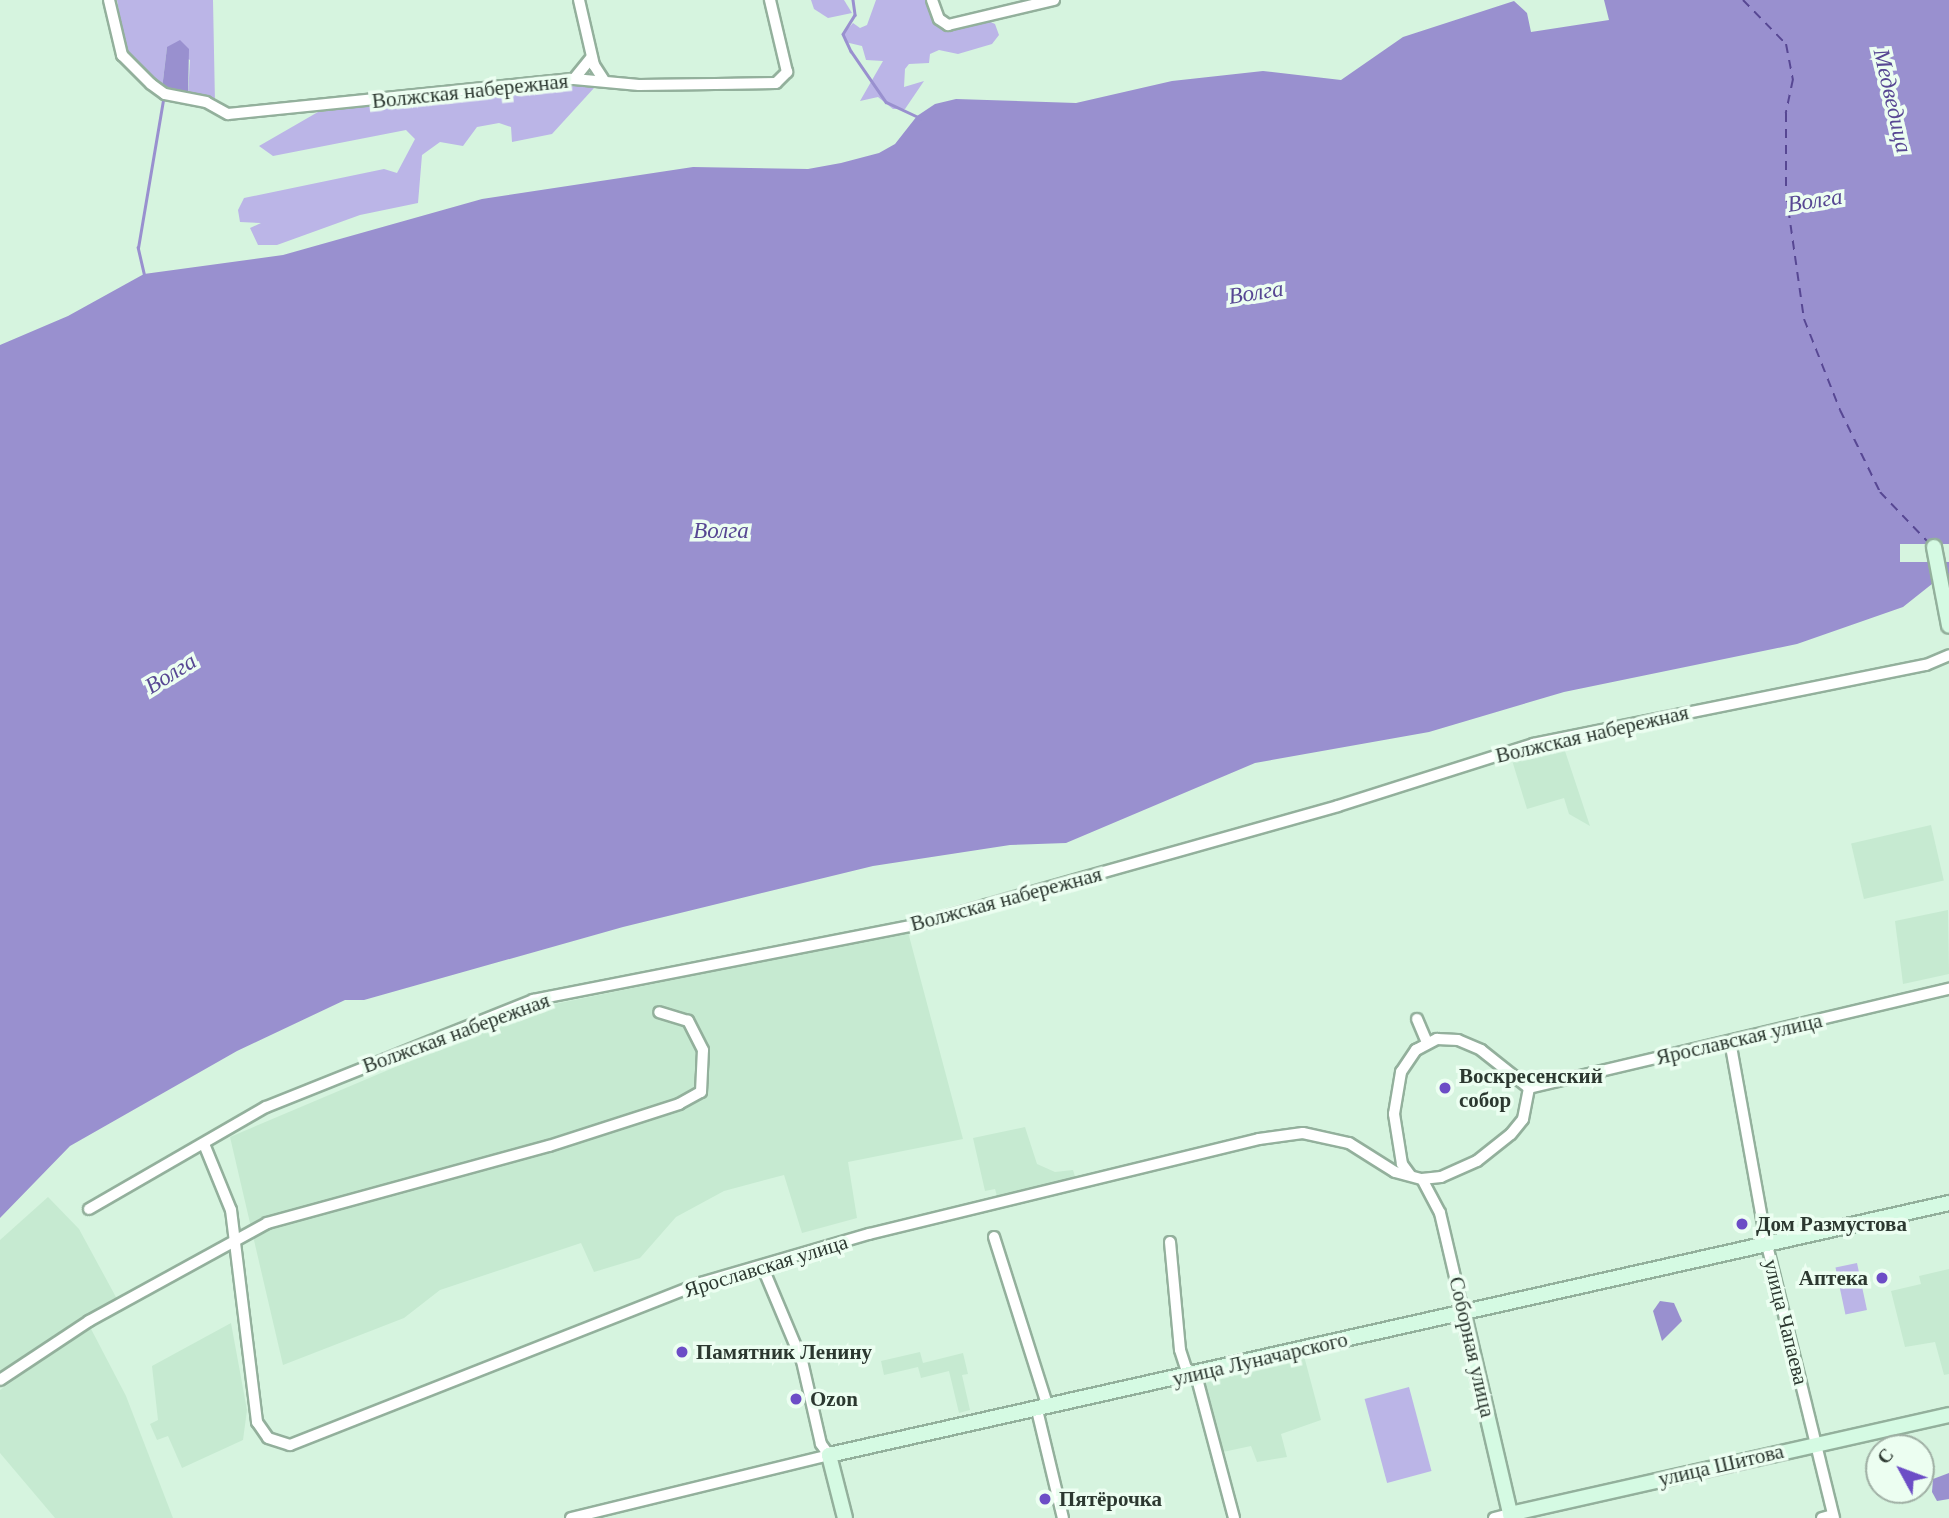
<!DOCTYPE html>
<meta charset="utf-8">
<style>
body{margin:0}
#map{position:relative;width:1949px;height:1518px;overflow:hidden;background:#d6f4df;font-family:"Times New Roman",serif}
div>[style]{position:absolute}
.built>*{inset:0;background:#c6ead1;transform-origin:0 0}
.green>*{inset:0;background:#bbb5e7;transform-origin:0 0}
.water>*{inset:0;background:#9990cf}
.pier>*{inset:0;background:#d6f4df;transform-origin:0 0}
.stream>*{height:2.5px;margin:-1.25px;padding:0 1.25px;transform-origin:1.25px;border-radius:1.25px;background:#9990cf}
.ferry>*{height:2px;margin-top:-1px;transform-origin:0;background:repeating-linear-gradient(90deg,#574793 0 9px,transparent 0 16px)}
.roads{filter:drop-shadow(2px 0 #93b09c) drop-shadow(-2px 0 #93b09c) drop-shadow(0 2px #93b09c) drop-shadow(0 -2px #93b09c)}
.street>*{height:10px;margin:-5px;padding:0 5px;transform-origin:5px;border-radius:5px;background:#fff}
.secondary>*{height:14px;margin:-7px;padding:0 7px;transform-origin:7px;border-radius:7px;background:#d5fae3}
.dots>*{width:19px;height:19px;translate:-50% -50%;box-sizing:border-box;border:4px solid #ecfef1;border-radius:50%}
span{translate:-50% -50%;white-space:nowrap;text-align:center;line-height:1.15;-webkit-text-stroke:7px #ecfef1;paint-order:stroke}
.street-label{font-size:21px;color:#2c3830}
.poi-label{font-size:21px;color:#2c3830;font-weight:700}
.left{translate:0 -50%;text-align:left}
.right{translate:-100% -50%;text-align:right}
.water-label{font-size:23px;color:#574793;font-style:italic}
.north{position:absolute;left:1865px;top:1434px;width:70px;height:70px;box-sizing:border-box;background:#ecfef1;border:2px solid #9fafa4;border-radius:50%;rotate:311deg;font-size:19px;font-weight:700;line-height:28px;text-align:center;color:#2c3830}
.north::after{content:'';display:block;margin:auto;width:24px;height:32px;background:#6c4dc6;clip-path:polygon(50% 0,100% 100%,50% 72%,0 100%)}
</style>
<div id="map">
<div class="built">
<div style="clip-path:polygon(1551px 744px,1563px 745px,1590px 826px,1569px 814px,1564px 798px,1527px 809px,1511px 757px)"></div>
<div style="left:1931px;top:825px;width:57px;height:82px;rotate:77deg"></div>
<div style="clip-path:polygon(1948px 910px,1949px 974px,1903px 984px,1895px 921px)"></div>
<div style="clip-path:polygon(908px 932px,963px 1139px,848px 1162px,857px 1218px,802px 1233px,784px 1175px,724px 1191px,676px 1217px,640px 1258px,594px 1272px,581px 1243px,440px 1290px,404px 1318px,283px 1365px,230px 1137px,535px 1008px)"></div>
<div style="clip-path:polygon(1025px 1127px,1037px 1164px,1055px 1172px,1073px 1170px,1076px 1180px,998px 1200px,995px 1189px,985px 1191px,973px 1138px)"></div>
<div style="clip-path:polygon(48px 1197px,79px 1229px,117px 1299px,0 1372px,0 1240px)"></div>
<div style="clip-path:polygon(1949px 1269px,1949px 1374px,1944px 1375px,1935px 1342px,1905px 1347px,1891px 1291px,1921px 1284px,1919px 1276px)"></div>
<div style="clip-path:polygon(231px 1323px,247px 1410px,243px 1440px,182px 1468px,168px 1436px,157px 1440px,150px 1424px,158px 1420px,152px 1366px)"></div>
<div style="clip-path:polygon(90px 1327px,126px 1396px,173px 1518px,55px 1518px,0 1453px,0 1390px)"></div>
<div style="clip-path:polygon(920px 1352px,923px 1363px,963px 1353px,968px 1374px,962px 1375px,970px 1410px,959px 1413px,949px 1371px,921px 1378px,918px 1367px,884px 1375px,881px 1361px)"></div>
<div style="clip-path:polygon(1304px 1356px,1321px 1420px,1281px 1434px,1287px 1457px,1257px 1462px,1251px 1446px,1223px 1452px,1203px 1379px)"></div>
</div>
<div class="green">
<div style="clip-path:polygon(117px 0,213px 0,215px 103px,188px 95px,190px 60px,167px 47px,162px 89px,126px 55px)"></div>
<div style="clip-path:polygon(811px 0,844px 0,852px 13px,828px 18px,814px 9px)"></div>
<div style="clip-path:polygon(876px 0,929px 0,941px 25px,982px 18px,995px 24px,999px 35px,992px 44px,958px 54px,939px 50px,930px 54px,929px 63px,909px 64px,905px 69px,904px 87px,924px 81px,905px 109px,893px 109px,878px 97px,860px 101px,883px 61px,866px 60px,862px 46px,845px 42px,843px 34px,853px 23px,860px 28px,867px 25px)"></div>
<div style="clip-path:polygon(572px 82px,594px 88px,552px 134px,512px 142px,511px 127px,499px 123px,477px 127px,463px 146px,440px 142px,422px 155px,418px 203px,360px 215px,277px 245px,258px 245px,250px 228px,261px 223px,240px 222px,238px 210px,244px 198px,384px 169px,397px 173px,415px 139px,406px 130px,273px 156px,259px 146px,318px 112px)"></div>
<div style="left:1857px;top:1263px;width:48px;height:22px;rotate:78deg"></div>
<div style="left:1409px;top:1387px;width:87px;height:46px;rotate:75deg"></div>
</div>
<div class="water">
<div style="clip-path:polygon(1604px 0,1949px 0,1949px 581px,1937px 580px,1903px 607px,1797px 644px,1564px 692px,1429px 732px,1255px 763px,1066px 843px,1010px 845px,873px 866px,623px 927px,364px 1000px,345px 1000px,237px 1051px,70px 1146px,0 1218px,0 345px,68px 316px,144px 274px,283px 255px,482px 199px,693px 167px,808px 169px,841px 163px,879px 153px,895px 144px,917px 116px,935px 104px,956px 99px,1076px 103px,1172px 81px,1263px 71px,1341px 80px,1403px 37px,1514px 1px,1527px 13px,1531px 32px,1609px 20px)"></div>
<div style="clip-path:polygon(180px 40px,189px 49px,188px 95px,162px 89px,167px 47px)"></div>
<div style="clip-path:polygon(1660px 1301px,1674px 1303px,1682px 1321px,1662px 1341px,1653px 1311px)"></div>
<div style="clip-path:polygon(1949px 1473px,1949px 1499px,1937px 1501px,1932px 1492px,1933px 1479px)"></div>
</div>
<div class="pier">
<div style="left:1949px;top:544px;width:18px;height:49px;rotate:90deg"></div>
</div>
<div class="stream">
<div style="left:853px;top:0;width:15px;rotate:82deg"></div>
<div style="left:855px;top:15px;width:22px;rotate:122deg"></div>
<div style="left:843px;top:34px;width:19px;rotate:65deg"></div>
<div style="left:851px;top:51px;width:62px;rotate:55.5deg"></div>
<div style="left:886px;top:102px;width:38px;rotate:25deg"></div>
<div style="left:144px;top:275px;width:28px;rotate:-103deg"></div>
<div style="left:138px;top:248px;width:155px;rotate:-80.4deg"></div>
</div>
<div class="ferry">
<div style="left:1743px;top:0;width:62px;rotate:45.7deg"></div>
<div style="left:1786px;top:44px;width:36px;rotate:79deg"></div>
<div style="left:1793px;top:79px;width:35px;rotate:102deg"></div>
<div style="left:1786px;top:113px;width:80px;rotate:90deg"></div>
<div style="left:1786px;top:193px;width:127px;rotate:81.9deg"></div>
<div style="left:1804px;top:319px;width:98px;rotate:68.4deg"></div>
<div style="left:1840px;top:410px;width:91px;rotate:64deg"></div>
<div style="left:1880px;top:492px;width:69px;rotate:46.2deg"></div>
</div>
<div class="roads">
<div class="street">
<div style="left:109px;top:0;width:57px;rotate:76.7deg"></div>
<div style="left:122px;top:55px;width:41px;rotate:45deg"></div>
<div style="left:151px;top:84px;width:17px;rotate:36deg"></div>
<div style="left:165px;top:94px;width:42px;rotate:11deg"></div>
<div style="left:206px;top:102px;width:25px;rotate:29deg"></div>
<div style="left:228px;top:114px;width:348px;rotate:-5.8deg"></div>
<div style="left:574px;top:79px;width:65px;rotate:5.3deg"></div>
<div style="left:639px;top:85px;width:137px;rotate:-0.8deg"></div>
<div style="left:776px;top:83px;width:16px;rotate:-45deg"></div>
<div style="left:787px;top:72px;width:74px;rotate:-103.3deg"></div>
<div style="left:579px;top:0;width:67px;rotate:77deg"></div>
<div style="left:594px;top:65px;width:17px;rotate:57deg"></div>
<div style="left:932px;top:0;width:20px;rotate:70deg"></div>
<div style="left:939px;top:19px;width:11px;rotate:34deg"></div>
<div style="left:948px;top:25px;width:109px;rotate:-13.3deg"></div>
<div style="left:574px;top:79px;width:28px;rotate:-51deg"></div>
<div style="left:1417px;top:1019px;width:26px;rotate:67deg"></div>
<div style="left:1730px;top:1041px;width:203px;rotate:79.8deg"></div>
<div style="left:1766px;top:1241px;width:285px;rotate:76.2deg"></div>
<div style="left:204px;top:1144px;width:71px;rotate:67.8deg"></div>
<div style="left:231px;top:1210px;width:214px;rotate:83deg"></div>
<div style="left:257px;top:1422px;width:19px;rotate:55deg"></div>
<div style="left:268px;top:1438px;width:23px;rotate:18deg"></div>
<div style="left:290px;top:1445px;width:442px;rotate:-21.5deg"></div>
<div style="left:701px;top:1283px;width:175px;rotate:-16.3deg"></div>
<div style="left:869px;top:1234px;width:401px;rotate:-13.7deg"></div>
<div style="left:1259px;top:1139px;width:44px;rotate:-7.8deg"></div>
<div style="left:1303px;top:1133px;width:47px;rotate:12.3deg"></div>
<div style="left:1349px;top:1143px;width:54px;rotate:32.2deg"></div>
<div style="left:1395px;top:1172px;width:28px;rotate:15deg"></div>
<div style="left:1422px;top:1179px;width:19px;rotate:-6deg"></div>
<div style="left:1441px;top:1177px;width:39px;rotate:-24deg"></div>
<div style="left:1477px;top:1161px;width:43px;rotate:-38.5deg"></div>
<div style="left:1511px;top:1134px;width:19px;rotate:-51deg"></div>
<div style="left:1523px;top:1119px;width:32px;rotate:-79deg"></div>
<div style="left:1529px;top:1088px;width:432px;rotate:-13.3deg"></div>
<div style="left:1410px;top:1175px;width:14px;rotate:-126deg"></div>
<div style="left:1402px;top:1164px;width:51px;rotate:-99.1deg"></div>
<div style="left:1394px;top:1114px;width:43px;rotate:-80.5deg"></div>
<div style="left:1401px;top:1072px;width:27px;rotate:-56deg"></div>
<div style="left:1416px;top:1050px;width:24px;rotate:-28deg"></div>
<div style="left:1437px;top:1039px;width:21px;rotate:3deg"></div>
<div style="left:1458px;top:1040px;width:25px;rotate:23deg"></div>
<div style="left:1481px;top:1050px;width:61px;rotate:38.4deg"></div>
<div style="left:1422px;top:1179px;width:38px;rotate:62deg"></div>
<div style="left:1440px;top:1213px;width:101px;rotate:76.8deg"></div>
<div style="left:89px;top:1209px;width:204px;rotate:-30deg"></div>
<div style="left:266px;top:1107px;width:288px;rotate:-21.8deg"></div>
<div style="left:533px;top:1000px;width:389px;rotate:-11.1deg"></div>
<div style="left:915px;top:925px;width:439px;rotate:-15.7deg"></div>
<div style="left:1338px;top:806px;width:205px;rotate:-17.6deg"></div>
<div style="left:1533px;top:744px;width:401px;rotate:-11.4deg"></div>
<div style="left:1926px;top:665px;width:25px;rotate:-23deg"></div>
<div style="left:994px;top:1237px;width:178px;rotate:72.4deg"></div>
<div style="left:1170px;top:1242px;width:108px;rotate:84.7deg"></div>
<div style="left:1180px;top:1350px;width:19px;rotate:72deg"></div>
<div style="left:1186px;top:1368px;width:12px;rotate:35deg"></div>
<div style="left:1196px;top:1375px;width:148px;rotate:75.1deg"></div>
<div style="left:0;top:1380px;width:107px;rotate:-33.5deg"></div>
<div style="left:89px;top:1321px;width:203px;rotate:-28.8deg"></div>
<div style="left:267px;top:1223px;width:292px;rotate:-15.3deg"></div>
<div style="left:549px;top:1146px;width:137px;rotate:-17.9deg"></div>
<div style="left:679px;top:1104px;width:25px;rotate:-29deg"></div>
<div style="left:701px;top:1092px;width:42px;rotate:-87.3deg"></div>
<div style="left:703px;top:1050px;width:33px;rotate:-117deg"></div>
<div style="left:688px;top:1021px;width:30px;rotate:-163deg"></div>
<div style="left:1037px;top:1410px;width:111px;rotate:76.5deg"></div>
<div style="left:571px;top:1518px;width:266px;rotate:-13.7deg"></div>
<div style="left:829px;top:1455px;width:14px;rotate:-126deg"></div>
<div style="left:821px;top:1444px;width:85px;rotate:-102.9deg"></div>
<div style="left:802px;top:1361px;width:103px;rotate:-112.8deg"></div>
<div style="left:1494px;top:1518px;width:16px;rotate:-14deg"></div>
<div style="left:1822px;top:1518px;width:11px;rotate:-15deg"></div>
</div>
<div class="secondary">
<div style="left:1934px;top:547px;width:80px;rotate:79.2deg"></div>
<div style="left:1463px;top:1311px;width:212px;rotate:76.9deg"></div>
<div style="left:1510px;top:1514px;width:450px;rotate:-12.7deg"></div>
<div style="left:845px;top:1518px;width:65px;rotate:-104.3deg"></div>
<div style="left:829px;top:1455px;width:1148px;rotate:-12.68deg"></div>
</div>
</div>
<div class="dots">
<div style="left:1445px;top:1088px;background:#6c4dc6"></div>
<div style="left:1742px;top:1224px;background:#6c4dc6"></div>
<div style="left:1882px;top:1278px;background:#6c4dc6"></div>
<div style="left:682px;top:1352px;background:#6c4dc6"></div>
<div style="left:796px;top:1399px;background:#6c4dc6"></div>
<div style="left:1045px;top:1499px;background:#6c4dc6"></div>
</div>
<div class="street-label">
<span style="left:470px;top:91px;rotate:-6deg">Волжская набережная</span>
<span style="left:1592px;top:734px;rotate:-13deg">Волжская набережная</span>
<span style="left:1006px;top:899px;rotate:-15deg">Волжская набережная</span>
<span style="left:456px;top:1033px;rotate:-20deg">Волжская набережная</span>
<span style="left:1739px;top:1039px;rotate:-13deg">Ярославская улица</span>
<span style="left:766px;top:1266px;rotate:-17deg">Ярославская улица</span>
<span style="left:1786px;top:1322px;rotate:76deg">улица Чапаева</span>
<span style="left:1472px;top:1347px;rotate:77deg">Соборная улица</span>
<span style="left:1260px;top:1359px;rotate:-13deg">улица Луначарского</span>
<span style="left:1721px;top:1465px;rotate:-13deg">улица Шитова</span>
</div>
<div class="poi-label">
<span class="left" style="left:1459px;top:1088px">Воскресенский<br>собор</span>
<span class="left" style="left:1756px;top:1224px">Дом Размустова</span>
<span class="right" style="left:1868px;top:1278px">Аптека</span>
<span class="left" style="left:696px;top:1352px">Памятник Ленину</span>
<span class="left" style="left:810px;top:1399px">Ozon</span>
<span class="left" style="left:1059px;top:1499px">Пятёрочка</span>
</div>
<div class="water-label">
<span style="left:1892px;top:101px;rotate:77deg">Медведица</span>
<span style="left:1815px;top:201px;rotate:-9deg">Волга</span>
<span style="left:1256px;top:293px;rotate:-9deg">Волга</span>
<span style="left:721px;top:531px">Волга</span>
<span style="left:171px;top:674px;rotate:-32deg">Волга</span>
</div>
<div class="north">С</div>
</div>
